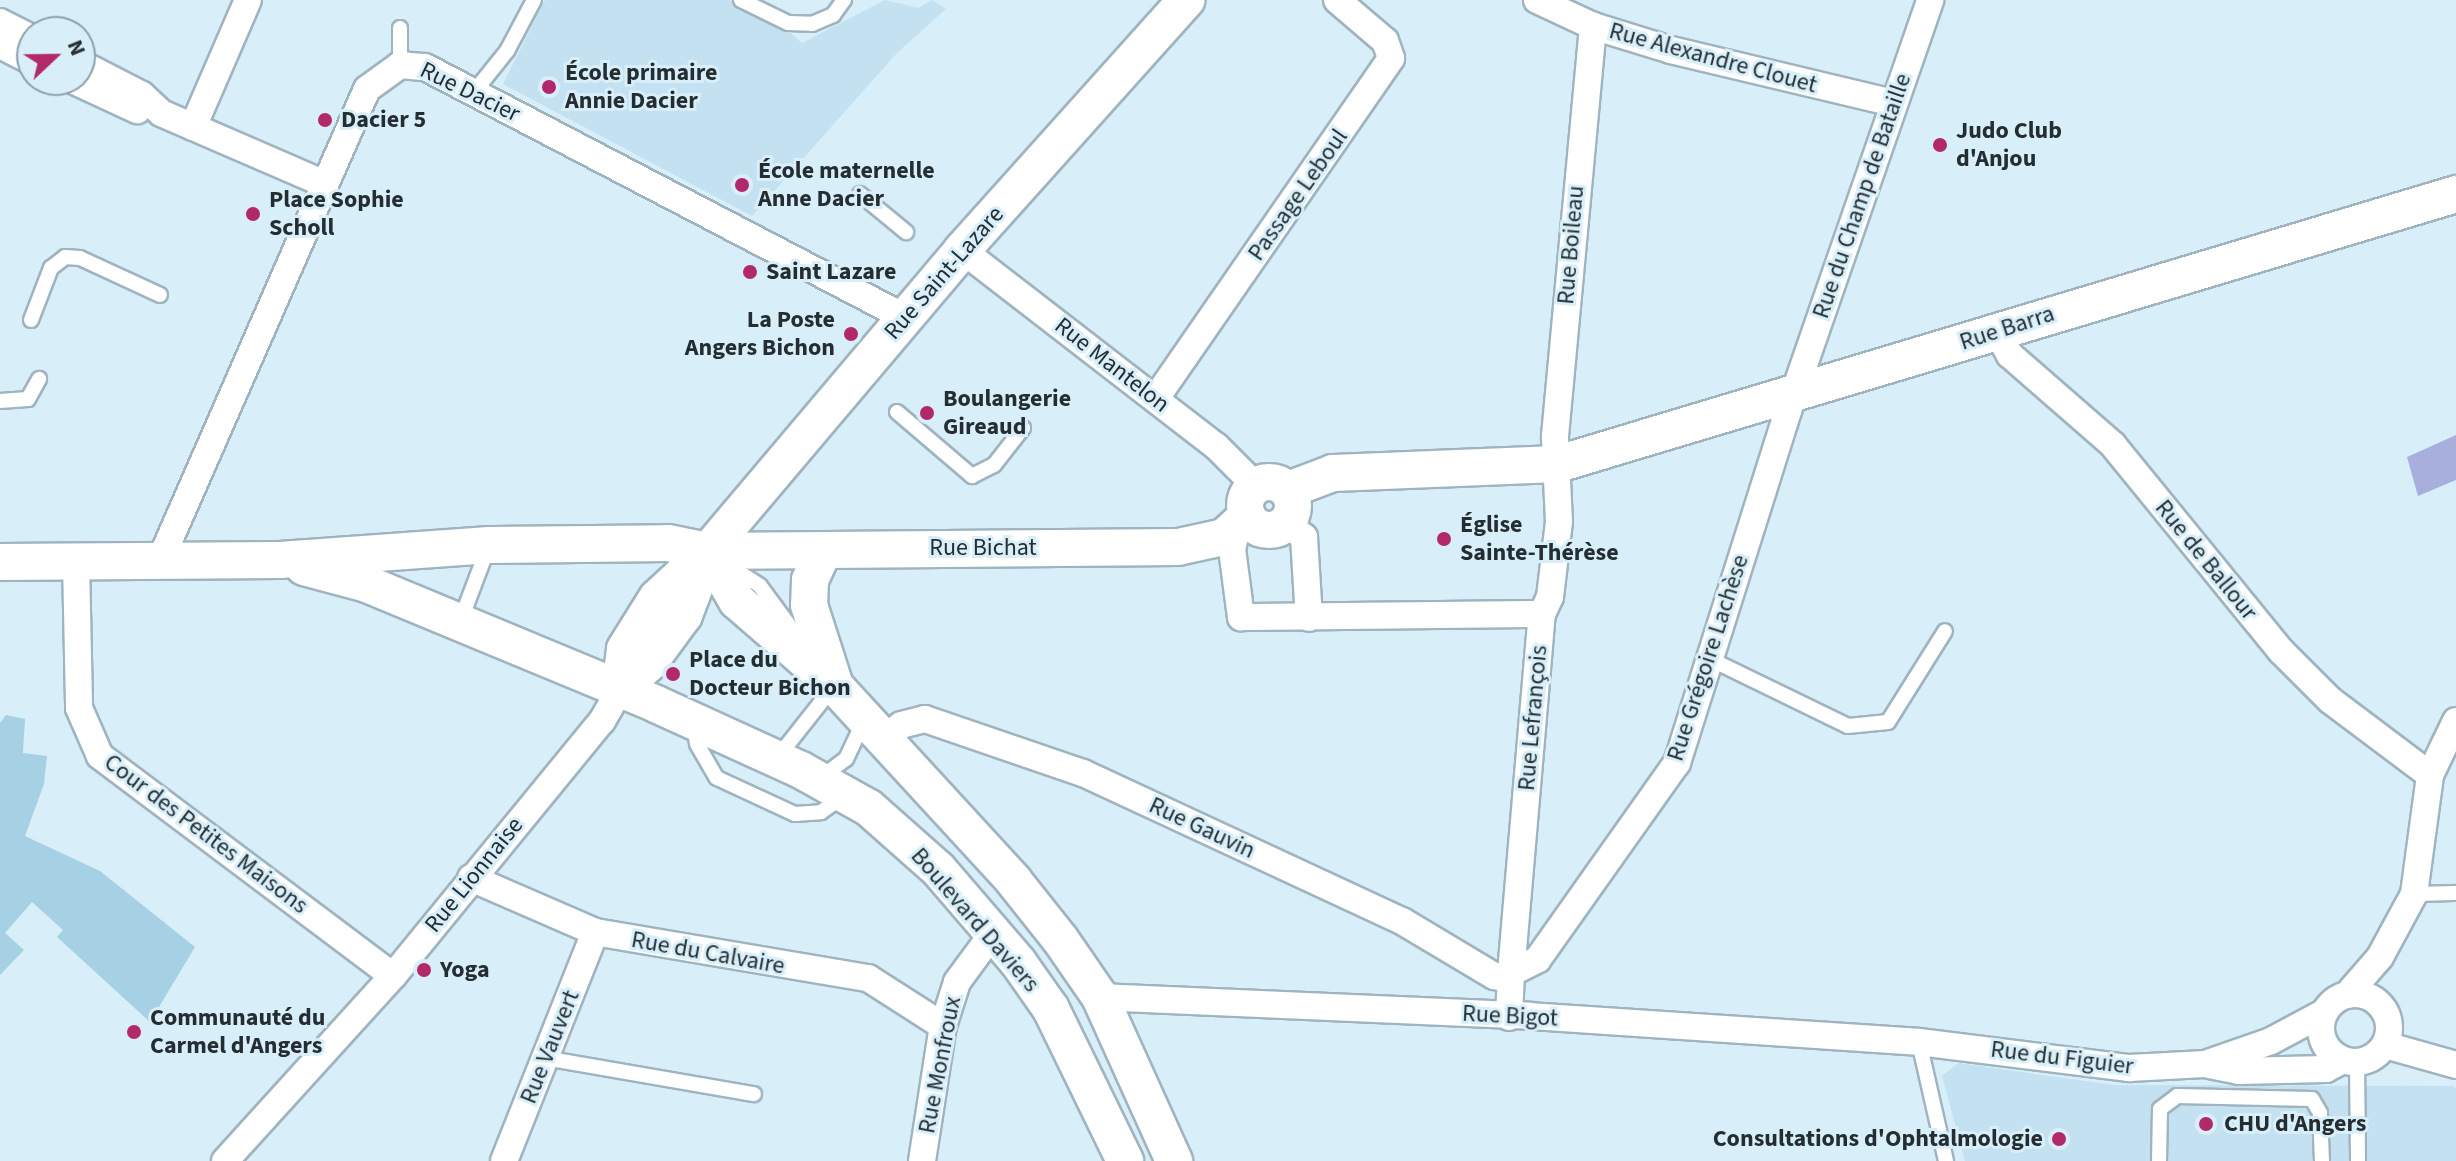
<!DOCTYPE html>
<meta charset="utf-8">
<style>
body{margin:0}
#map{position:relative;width:2456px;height:1161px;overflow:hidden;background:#d8effa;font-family:"Source Sans 3",sans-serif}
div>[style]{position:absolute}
.built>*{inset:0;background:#c3e1f0}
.green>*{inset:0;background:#a6d0e4}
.water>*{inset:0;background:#a9afdd}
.roads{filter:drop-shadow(2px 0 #9fb4bf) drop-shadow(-2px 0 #9fb4bf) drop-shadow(0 2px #9fb4bf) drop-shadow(0 -2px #9fb4bf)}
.lane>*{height:14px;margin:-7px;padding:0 7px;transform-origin:7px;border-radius:7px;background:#fff}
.street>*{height:26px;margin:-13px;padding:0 13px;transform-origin:13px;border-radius:13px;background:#fff}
.street>.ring{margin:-13px;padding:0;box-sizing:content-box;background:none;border:26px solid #fff;border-radius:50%}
.secondary>*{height:36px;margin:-18px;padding:0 18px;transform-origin:18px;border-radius:18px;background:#fff}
.secondary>.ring{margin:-18px;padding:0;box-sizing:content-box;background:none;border:36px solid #fff;border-radius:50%}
.dots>*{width:22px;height:22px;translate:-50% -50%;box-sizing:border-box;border:4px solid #d8effa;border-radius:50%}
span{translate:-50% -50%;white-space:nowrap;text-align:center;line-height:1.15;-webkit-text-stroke:6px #d8effa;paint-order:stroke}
.street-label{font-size:24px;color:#242d31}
.poi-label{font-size:24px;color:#242d31;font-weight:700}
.left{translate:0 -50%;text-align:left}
.right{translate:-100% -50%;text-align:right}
.north{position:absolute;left:16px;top:16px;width:80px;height:80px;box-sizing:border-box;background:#d8effa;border:2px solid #90a1aa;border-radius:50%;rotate:68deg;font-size:22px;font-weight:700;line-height:32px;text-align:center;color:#242d31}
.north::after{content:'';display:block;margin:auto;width:28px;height:36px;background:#b1296b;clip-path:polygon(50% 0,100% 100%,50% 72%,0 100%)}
</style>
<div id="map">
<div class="built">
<div style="clip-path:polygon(545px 0,730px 0,773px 18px,802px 43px,885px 0,918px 8px,932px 0,946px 9px,897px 53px,752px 216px,503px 84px)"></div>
<div style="clip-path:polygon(1958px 1063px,2114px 1085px,2452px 1086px,2456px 1088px,2456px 1161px,1965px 1161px,1942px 1076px)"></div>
</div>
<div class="green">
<div style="clip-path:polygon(6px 715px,25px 719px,23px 753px,47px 756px,44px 784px,25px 836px,100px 871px,195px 947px,150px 1022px,57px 937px,63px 930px,32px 902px,5px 933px,24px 950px,0 975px,0 723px)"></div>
</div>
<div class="water">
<div style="clip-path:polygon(2456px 435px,2456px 480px,2418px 496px,2407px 457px)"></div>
</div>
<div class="roads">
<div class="lane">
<div style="left:741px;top:0;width:52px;rotate:26.1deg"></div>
<div style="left:788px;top:23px;width:24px;rotate:2deg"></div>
<div style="left:812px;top:24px;width:23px;rotate:-23deg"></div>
<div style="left:833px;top:15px;width:19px;rotate:-54deg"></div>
<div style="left:400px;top:28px;width:37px;rotate:90deg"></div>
<div style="left:474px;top:92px;width:53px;rotate:-51.2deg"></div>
<div style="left:507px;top:51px;width:58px;rotate:-62.1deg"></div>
<div style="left:860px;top:194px;width:60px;rotate:39.6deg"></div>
<div style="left:31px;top:320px;width:56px;rotate:-69deg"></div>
<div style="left:51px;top:268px;width:18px;rotate:-38deg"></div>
<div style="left:65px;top:257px;width:15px;rotate:4deg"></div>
<div style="left:80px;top:258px;width:88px;rotate:24.8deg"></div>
<div style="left:0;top:401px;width:28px;rotate:-4deg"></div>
<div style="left:28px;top:399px;width:23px;rotate:-61deg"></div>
<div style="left:897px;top:412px;width:99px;rotate:40.5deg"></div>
<div style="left:972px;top:476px;width:25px;rotate:-27deg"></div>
<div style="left:994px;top:465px;width:47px;rotate:-51.9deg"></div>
<div style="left:728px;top:565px;width:38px;rotate:33deg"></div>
<div style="left:760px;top:586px;width:57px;rotate:53.5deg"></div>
<div style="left:460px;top:622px;width:82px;rotate:-69.4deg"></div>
<div style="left:1710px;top:659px;width:153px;rotate:25.9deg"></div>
<div style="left:1848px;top:726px;width:40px;rotate:-5.7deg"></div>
<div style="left:1888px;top:722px;width:107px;rotate:-57.9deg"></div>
<div style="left:694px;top:725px;width:19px;rotate:81deg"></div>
<div style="left:697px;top:744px;width:39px;rotate:60deg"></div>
<div style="left:717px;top:778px;width:86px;rotate:24.8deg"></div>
<div style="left:795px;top:814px;width:26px;rotate:-4deg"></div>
<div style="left:821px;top:812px;width:29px;rotate:-35deg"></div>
<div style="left:777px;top:758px;width:90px;rotate:-51.7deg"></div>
<div style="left:819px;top:779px;width:34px;rotate:-37deg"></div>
<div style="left:846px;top:759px;width:42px;rotate:-64.7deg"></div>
<div style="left:2414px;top:894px;width:42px;rotate:-1.4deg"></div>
<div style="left:1919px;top:1042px;width:122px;rotate:77.2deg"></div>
<div style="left:545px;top:1058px;width:212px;rotate:9.8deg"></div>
<div style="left:2357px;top:1062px;width:99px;rotate:89.4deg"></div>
<div style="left:2159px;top:1161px;width:52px;rotate:-88.9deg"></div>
<div style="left:2160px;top:1109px;width:21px;rotate:-37deg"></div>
<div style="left:2177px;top:1096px;width:135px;rotate:1.3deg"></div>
<div style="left:2312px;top:1099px;width:16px;rotate:60deg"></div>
<div style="left:2320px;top:1113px;width:48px;rotate:87.6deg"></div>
</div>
<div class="street">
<div style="left:1537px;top:0;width:62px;rotate:24.9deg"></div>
<div style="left:1593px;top:26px;width:82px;rotate:17.1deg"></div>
<div style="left:1671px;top:50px;width:228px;rotate:13.4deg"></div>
<div style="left:0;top:22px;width:36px;rotate:27deg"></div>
<div style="left:0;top:45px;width:36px;rotate:27deg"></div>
<div style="left:80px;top:63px;width:70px;rotate:27.3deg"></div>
<div style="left:142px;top:95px;width:26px;rotate:43deg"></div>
<div style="left:161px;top:113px;width:179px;rotate:23.4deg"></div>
<div style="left:72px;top:80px;width:72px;rotate:24.8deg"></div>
<div style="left:193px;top:127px;width:138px;rotate:-66.6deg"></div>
<div style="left:962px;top:250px;width:321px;rotate:37.7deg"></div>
<div style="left:1216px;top:446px;width:57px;rotate:45deg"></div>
<div style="left:1997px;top:331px;width:27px;rotate:62deg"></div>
<div style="left:2010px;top:355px;width:137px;rotate:41.1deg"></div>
<div style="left:2113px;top:445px;width:266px;rotate:50.8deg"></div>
<div style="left:2281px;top:651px;width:69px;rotate:45deg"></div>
<div style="left:2330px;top:700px;width:125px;rotate:36.9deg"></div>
<div style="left:1156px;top:398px;width:413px;rotate:-55.3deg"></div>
<div style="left:1391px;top:58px;width:18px;rotate:-109deg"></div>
<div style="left:1385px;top:41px;width:63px;rotate:-139.5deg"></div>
<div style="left:1286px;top:523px;width:23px;rotate:38deg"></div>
<div style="left:1304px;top:537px;width:81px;rotate:86.5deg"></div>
<div style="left:1237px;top:528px;width:22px;rotate:103deg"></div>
<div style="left:1232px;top:549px;width:69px;rotate:82.5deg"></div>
<div style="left:1241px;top:617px;width:301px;rotate:-0.6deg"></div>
<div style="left:76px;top:561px;width:147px;rotate:88.8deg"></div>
<div style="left:79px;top:708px;width:52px;rotate:66.4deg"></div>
<div style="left:100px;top:756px;width:366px;rotate:36.9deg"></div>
<div style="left:160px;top:561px;width:515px;rotate:-66.32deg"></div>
<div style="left:367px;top:89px;width:41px;rotate:-36deg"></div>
<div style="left:400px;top:65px;width:25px;rotate:5deg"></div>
<div style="left:425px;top:67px;width:543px;rotate:27.56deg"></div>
<div style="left:885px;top:739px;width:21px;rotate:-41deg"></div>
<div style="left:901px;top:725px;width:25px;rotate:-14deg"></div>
<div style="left:925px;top:719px;width:167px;rotate:18.9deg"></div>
<div style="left:1083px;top:773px;width:352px;rotate:24.9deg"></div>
<div style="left:1402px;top:921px;width:107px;rotate:30.9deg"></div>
<div style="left:1494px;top:976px;width:16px;rotate:11deg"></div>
<div style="left:471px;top:878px;width:135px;rotate:23.5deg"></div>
<div style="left:595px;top:932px;width:277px;rotate:9.6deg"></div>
<div style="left:868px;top:978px;width:89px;rotate:32.6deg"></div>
<div style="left:1511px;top:973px;width:360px;rotate:-85.1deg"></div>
<div style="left:1542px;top:614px;width:19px;rotate:-65deg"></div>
<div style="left:1550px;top:597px;width:76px;rotate:-83.2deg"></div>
<div style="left:1559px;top:522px;width:86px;rotate:-92.7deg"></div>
<div style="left:1555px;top:436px;width:412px;rotate:-84.7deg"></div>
<div class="ring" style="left:2321px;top:994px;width:42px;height:42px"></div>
<div style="left:2347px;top:995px;width:50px;rotate:-49deg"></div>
<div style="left:2380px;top:957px;width:72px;rotate:-61.6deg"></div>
<div style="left:2414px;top:894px;width:120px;rotate:-82.3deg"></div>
<div style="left:2430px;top:775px;width:60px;rotate:-64.3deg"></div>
<div style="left:1100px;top:997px;width:430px;rotate:2.5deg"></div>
<div style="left:1530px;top:1016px;width:390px;rotate:3.8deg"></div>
<div style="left:1919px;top:1042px;width:212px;rotate:7.1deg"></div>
<div style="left:2129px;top:1068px;width:76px;rotate:-3deg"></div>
<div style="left:2205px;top:1064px;width:70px;rotate:-19.2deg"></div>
<div style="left:2271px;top:1041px;width:61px;rotate:-28.2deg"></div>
<div style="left:1509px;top:1017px;width:44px;rotate:-87.4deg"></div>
<div style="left:1511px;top:973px;width:30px;rotate:-27deg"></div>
<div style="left:1538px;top:959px;width:240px;rotate:-54.7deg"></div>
<div style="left:1677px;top:763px;width:369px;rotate:-72.5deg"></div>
<div style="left:1788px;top:411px;width:435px;rotate:-70.9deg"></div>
<div style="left:2385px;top:1045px;width:74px;rotate:15.7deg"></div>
<div style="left:2209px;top:1065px;width:31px;rotate:11deg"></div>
<div style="left:2239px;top:1071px;width:87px;rotate:-1.3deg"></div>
<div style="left:2326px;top:1069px;width:19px;rotate:-28deg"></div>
<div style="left:225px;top:1161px;width:250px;rotate:-47.8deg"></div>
<div style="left:393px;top:976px;width:330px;rotate:-50.7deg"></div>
<div style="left:602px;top:721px;width:36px;rotate:-60deg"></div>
<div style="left:504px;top:1161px;width:246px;rotate:-68.3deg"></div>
<div style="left:922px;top:1161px;width:137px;rotate:-81.2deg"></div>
<div style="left:943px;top:1026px;width:46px;rotate:-72.3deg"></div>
<div style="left:957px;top:982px;width:61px;rotate:-53.7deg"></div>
</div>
<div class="secondary">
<div class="ring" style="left:1245px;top:482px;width:12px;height:12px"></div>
<div style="left:1288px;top:490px;width:48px;rotate:-20.7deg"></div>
<div style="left:1333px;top:473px;width:225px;rotate:-2.3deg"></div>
<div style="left:1558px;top:464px;width:938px;rotate:-16.73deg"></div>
<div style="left:824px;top:550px;width:33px;rotate:115deg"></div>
<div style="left:810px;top:580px;width:25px;rotate:92deg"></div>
<div style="left:809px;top:605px;width:82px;rotate:72.2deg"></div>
<div style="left:708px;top:551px;width:58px;rotate:59.9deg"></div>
<div style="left:737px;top:601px;width:128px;rotate:40.9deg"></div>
<div style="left:834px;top:685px;width:265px;rotate:47.4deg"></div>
<div style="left:1013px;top:880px;width:75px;rotate:51.5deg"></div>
<div style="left:1060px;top:939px;width:70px;rotate:55.4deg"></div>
<div style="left:1100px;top:997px;width:180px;rotate:65.7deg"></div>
<div style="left:0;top:562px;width:280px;rotate:-0.4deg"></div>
<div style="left:280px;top:560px;width:210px;rotate:-4.1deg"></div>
<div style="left:489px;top:545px;width:179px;rotate:-0.6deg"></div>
<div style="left:668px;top:543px;width:41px;rotate:11.3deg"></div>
<div style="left:708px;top:551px;width:470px;rotate:-0.5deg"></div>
<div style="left:1178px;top:547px;width:47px;rotate:-12.3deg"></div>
<div style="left:1224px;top:537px;width:31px;rotate:-42deg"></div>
<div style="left:304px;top:567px;width:65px;rotate:15.1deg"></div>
<div style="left:367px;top:584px;width:313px;rotate:22.5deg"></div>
<div style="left:656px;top:704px;width:159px;rotate:24.5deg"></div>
<div style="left:801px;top:770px;width:78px;rotate:29.2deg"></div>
<div style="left:869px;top:808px;width:92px;rotate:41.5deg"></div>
<div style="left:938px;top:869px;width:123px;rotate:49.3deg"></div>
<div style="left:1018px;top:962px;width:57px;rotate:54.9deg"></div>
<div style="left:1051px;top:1009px;width:169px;rotate:64deg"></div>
<div style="left:620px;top:690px;width:41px;rotate:-83deg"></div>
<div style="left:625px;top:649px;width:60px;rotate:-57.9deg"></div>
<div style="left:657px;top:598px;width:69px;rotate:-42.7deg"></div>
<div style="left:708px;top:551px;width:394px;rotate:-49.8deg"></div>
<div style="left:962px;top:250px;width:336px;rotate:-48.1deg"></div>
<div style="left:620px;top:690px;width:38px;rotate:-43deg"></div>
<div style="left:648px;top:664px;width:61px;rotate:-53.7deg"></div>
<div style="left:684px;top:615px;width:59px;rotate:-69.1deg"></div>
</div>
</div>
<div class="dots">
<div style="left:549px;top:87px;background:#b1296b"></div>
<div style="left:325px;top:120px;background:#b1296b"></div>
<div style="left:1940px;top:145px;background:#b1296b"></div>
<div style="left:742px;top:185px;background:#b1296b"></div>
<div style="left:253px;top:214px;background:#b1296b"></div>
<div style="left:750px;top:272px;background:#b1296b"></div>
<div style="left:851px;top:334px;background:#b1296b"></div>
<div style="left:927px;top:413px;background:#b1296b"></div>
<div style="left:1444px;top:539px;background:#b1296b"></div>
<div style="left:673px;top:674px;background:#b1296b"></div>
<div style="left:424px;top:970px;background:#b1296b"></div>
<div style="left:134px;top:1032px;background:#b1296b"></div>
<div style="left:2206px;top:1124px;background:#b1296b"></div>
<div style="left:2059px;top:1139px;background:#b1296b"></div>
</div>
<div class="street-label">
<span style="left:1713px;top:58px;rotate:15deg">Rue Alexandre Clouet</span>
<span style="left:470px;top:92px;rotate:26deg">Rue Dacier</span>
<span style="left:1298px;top:195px;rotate:-55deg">Passage Leboul</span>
<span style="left:1862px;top:196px;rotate:-71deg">Rue du Champ de Bataille</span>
<span style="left:1571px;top:245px;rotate:-85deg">Rue Boileau</span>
<span style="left:944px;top:273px;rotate:-49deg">Rue Saint-Lazare</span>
<span style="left:2007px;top:328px;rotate:-18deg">Rue Barra</span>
<span style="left:1112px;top:365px;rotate:38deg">Rue Mantelon</span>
<span style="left:983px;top:548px">Rue Bichat</span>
<span style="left:2206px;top:560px;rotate:51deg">Rue de Ballour</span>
<span style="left:1708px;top:658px;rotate:-72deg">Rue Grégoire Lachèse</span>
<span style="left:1533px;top:718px;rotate:-85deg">Rue Lefrançois</span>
<span style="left:1202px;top:828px;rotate:25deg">Rue Gauvin</span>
<span style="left:206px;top:834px;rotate:37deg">Cour des Petites Maisons</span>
<span style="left:474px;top:875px;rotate:-51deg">Rue Lionnaise</span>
<span style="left:975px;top:920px;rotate:49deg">Boulevard Daviers</span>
<span style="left:708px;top:953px;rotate:10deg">Rue du Calvaire</span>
<span style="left:1510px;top:1016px;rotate:3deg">Rue Bigot</span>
<span style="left:550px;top:1047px;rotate:-68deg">Rue Vauvert</span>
<span style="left:2062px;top:1058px;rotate:7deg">Rue du Figuier</span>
<span style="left:940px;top:1065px;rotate:-79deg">Rue Monfroux</span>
</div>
<div class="poi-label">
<span class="left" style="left:565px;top:87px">École primaire<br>Annie Dacier</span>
<span class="left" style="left:341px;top:120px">Dacier 5</span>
<span class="left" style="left:1956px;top:145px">Judo Club<br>d'Anjou</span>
<span class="left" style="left:758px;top:185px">École maternelle<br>Anne Dacier</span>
<span class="left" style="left:269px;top:214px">Place Sophie<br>Scholl</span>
<span class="left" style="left:766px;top:272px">Saint Lazare</span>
<span class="right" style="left:835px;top:334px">La Poste<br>Angers Bichon</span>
<span class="left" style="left:943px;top:413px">Boulangerie<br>Gireaud</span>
<span class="left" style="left:1460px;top:539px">Église<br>Sainte-Thérèse</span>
<span class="left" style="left:689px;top:674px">Place du<br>Docteur Bichon</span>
<span class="left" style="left:440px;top:970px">Yoga</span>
<span class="left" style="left:150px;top:1032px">Communauté du<br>Carmel d'Angers</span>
<span class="left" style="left:2224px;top:1124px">CHU d'Angers</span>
<span class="right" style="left:2043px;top:1139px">Consultations d'Ophtalmologie</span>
</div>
<div class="north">N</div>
</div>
